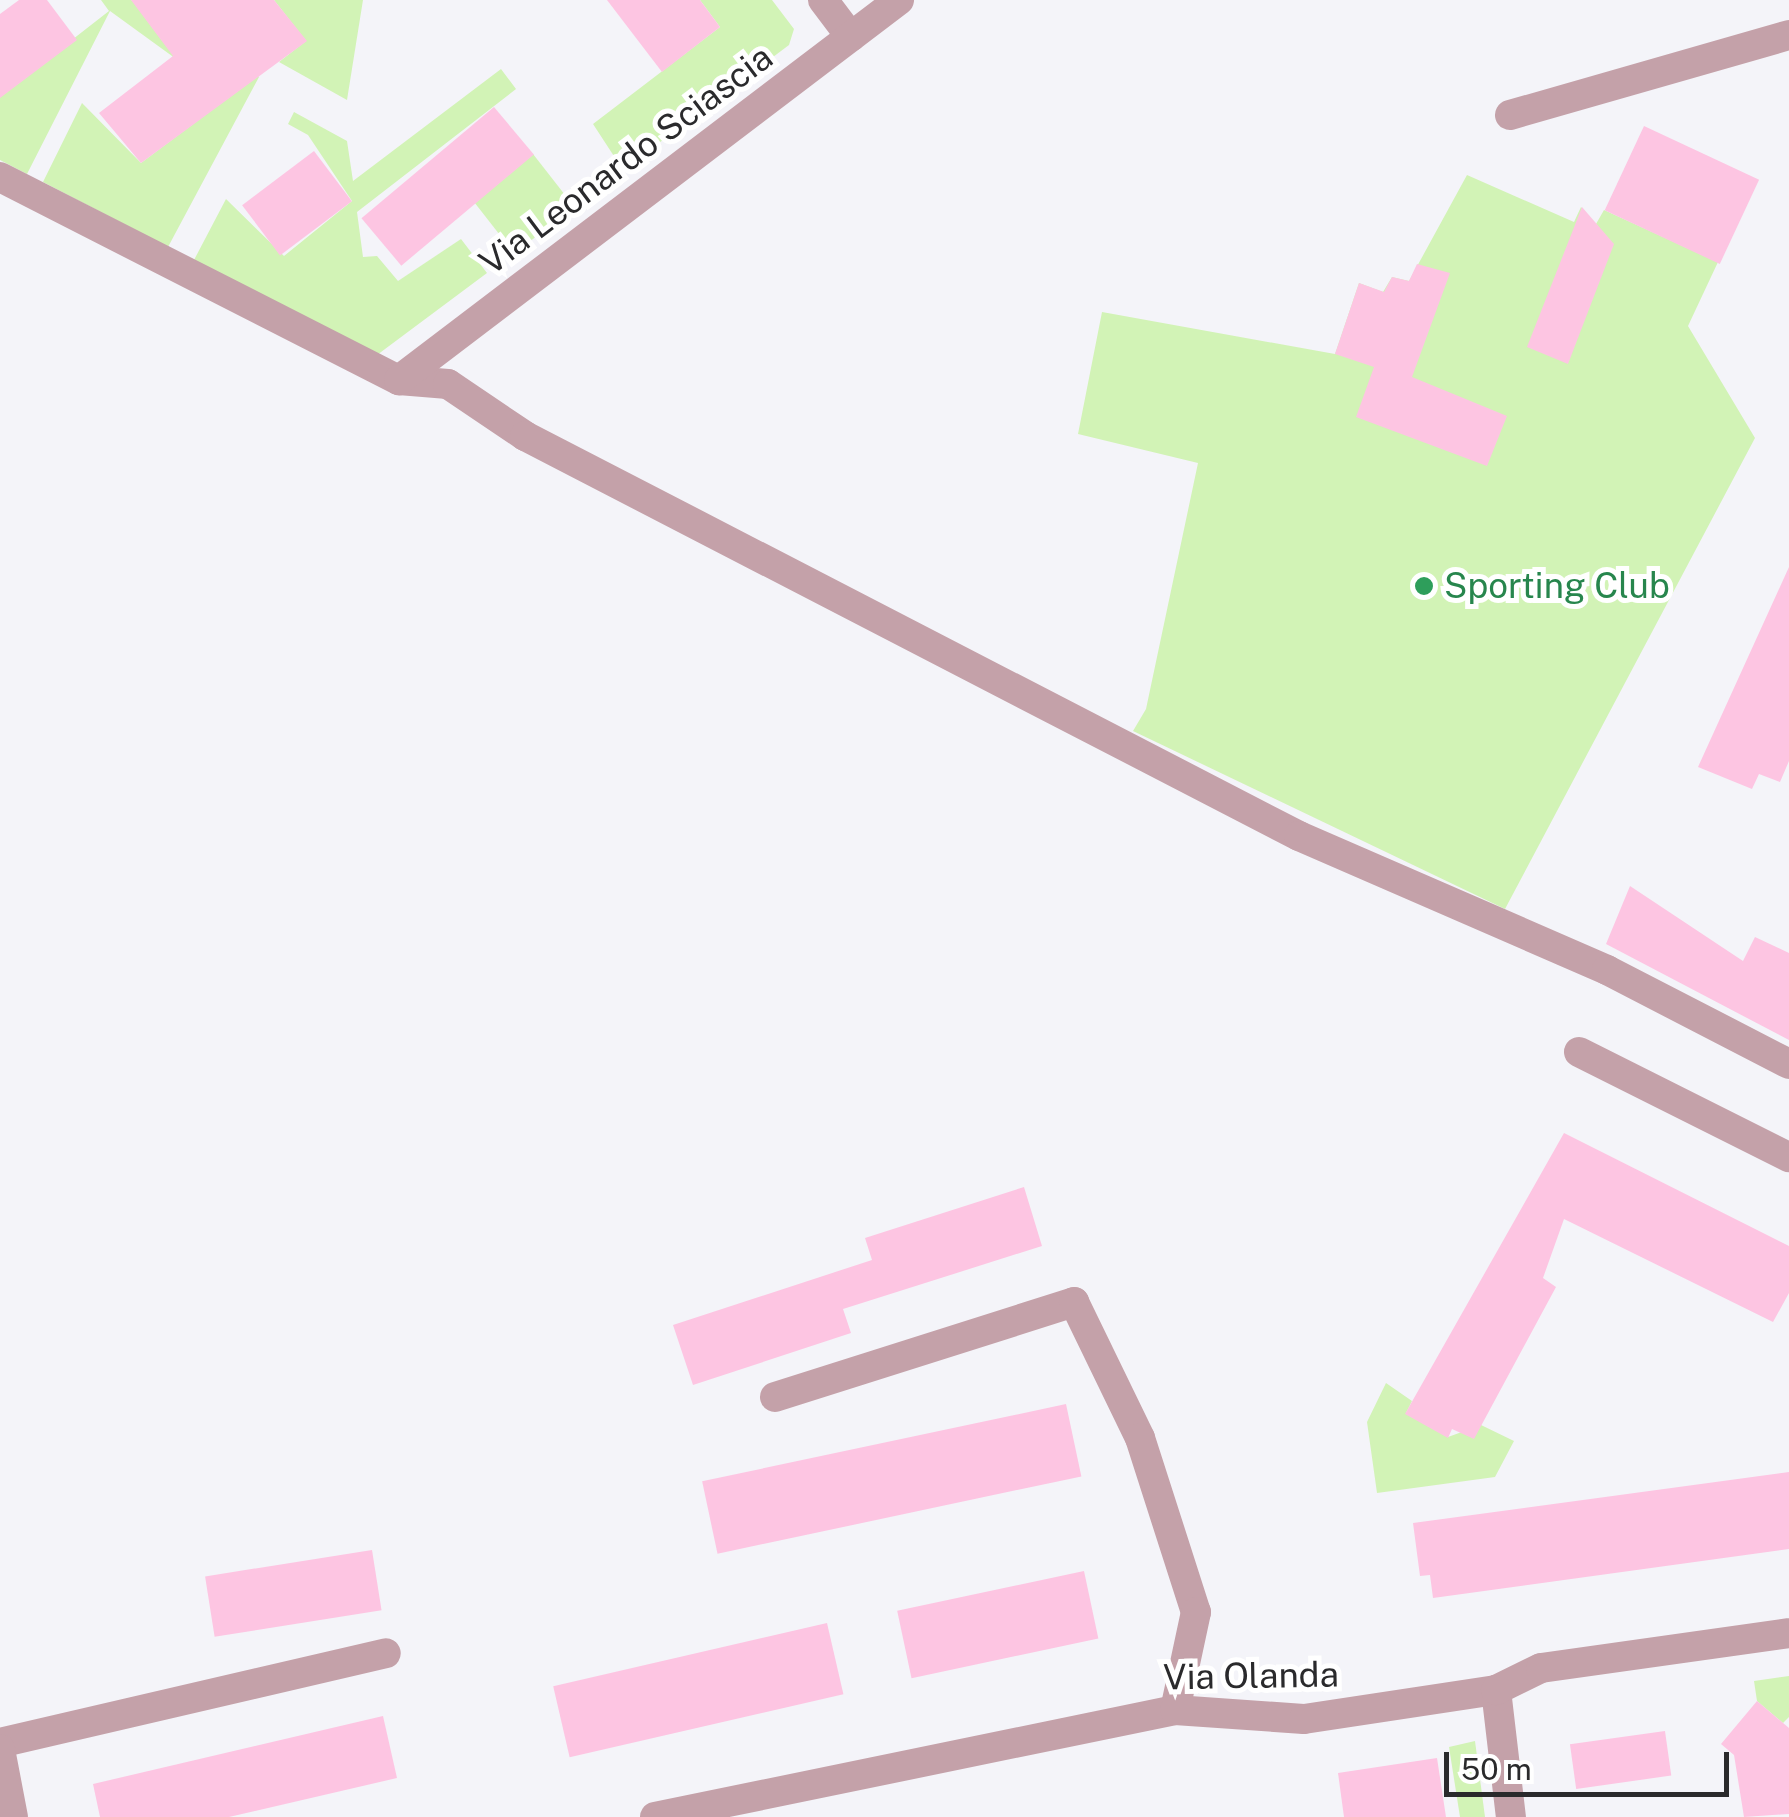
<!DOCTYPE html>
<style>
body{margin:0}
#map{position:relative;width:1789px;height:1817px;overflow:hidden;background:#f4f4f9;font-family:"Public Sans",sans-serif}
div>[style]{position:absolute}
.green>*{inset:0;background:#d2f3b6;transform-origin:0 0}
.building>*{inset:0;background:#fdc5e2;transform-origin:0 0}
.street>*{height:30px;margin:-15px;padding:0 15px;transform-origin:15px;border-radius:15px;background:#c4a1a9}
.dots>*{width:28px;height:28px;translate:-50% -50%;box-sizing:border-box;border:5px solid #fff;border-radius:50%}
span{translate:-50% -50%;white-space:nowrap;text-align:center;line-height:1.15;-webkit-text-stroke:10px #fff;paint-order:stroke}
.street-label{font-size:35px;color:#2a2a2c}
.leisure-label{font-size:35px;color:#27864d}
.left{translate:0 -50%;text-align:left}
.scale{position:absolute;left:1444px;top:1752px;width:285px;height:45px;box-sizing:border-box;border:5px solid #2a2a2c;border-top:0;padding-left:12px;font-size:30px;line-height:35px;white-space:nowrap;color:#2a2a2c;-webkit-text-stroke:8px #fff;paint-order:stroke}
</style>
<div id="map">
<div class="green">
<div style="clip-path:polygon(101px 0,131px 0,222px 30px,259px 77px,168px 247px,43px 182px,82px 103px,141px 163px,213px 109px,172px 56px,110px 11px,27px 174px,0 160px,0 96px,109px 11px)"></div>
<div style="clip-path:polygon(274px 0,363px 0,347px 100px,279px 62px,306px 41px)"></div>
<div style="clip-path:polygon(700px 0,772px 0,794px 29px,789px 45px,623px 170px,593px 124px,720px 27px)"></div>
<div style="clip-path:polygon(501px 69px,516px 89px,357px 212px,363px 257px,377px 256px,398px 281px,461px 239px,487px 273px,377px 355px,194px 260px,226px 199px,284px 256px,352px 201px,308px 135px,288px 124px,294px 112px,347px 141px,353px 181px)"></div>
<div style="left:533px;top:154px;width:67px;height:76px;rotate:52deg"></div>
<div style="clip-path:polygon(1467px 175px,1574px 222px,1581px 207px,1596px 224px,1604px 210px,1718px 262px,1688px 326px,1755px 438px,1505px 909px,1133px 731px,1146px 709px,1198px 463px,1078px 434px,1102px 312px,1335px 354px,1359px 283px,1383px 292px,1392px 277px,1409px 281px)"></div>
<div style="clip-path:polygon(1386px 1383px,1412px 1401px,1406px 1413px,1448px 1437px,1481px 1425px,1514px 1441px,1495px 1477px,1377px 1493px,1367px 1422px)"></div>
<div style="clip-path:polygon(1789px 1676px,1789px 1717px,1783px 1723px,1757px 1701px,1754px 1681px)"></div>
<div style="clip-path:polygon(1475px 1741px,1485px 1817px,1460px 1817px,1449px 1747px)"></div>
</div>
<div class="building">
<div style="clip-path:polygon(19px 0,47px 0,77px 40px,0 98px,0 14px)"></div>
<div style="clip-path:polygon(131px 0,274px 0,307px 41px,141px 163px,99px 113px,173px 56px)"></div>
<div style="clip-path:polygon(607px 0,700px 0,720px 27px,662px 72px)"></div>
<div style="left:494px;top:107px;width:62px;height:173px;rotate:50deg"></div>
<div style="left:1644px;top:126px;width:127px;height:93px;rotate:25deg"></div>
<div style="left:314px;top:151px;width:63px;height:90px;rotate:53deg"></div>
<div style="clip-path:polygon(1582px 207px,1614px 244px,1568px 364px,1527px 347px)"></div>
<div style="clip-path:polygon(1417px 264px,1450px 273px,1412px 377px,1507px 416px,1487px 466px,1356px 417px,1374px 367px,1335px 354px,1359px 283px,1384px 292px,1392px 277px,1409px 281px)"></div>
<div style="clip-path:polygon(1789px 567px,1789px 761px,1780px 782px,1759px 774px,1752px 789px,1698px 767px)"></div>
<div style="clip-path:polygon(1630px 886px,1743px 961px,1755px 937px,1789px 953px,1789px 1040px,1606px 944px)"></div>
<div style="clip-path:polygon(1564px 1133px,1789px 1246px,1789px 1293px,1773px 1322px,1564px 1219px,1543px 1278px,1556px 1287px,1474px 1439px,1452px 1429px,1448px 1438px,1405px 1414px)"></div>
<div style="clip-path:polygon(1024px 1187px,1042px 1246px,843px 1309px,851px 1333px,693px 1385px,673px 1325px,872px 1260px,865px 1238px)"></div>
<div style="left:1066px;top:1404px;width:74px;height:372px;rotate:78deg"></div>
<div style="clip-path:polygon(1789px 1472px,1789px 1549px,1433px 1598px,1430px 1575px,1420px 1576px,1413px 1523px)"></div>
<div style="left:372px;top:1550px;width:61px;height:169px;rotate:81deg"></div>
<div style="left:1084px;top:1571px;width:69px;height:191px;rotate:78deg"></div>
<div style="left:827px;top:1623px;width:73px;height:281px;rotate:77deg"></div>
<div style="clip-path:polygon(1757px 1701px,1789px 1728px,1789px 1814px,1744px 1817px,1734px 1755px,1721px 1744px)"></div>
<div style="clip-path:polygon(383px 1716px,397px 1778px,229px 1817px,100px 1817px,93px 1784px)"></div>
<div style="left:1665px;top:1731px;width:45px;height:96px;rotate:82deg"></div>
<div style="clip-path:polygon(1437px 1758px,1446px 1817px,1344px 1817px,1338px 1773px)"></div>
</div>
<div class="street">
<div style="left:823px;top:0;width:46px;rotate:52.9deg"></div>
<div style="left:1510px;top:115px;width:290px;rotate:-16deg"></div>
<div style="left:0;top:177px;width:448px;rotate:27deg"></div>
<div style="left:399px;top:380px;width:49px;rotate:4.7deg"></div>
<div style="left:448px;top:384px;width:93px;rotate:34deg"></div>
<div style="left:525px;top:436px;width:871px;rotate:27.33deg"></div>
<div style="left:1299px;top:836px;width:336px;rotate:23.5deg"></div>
<div style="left:1607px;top:970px;width:205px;rotate:27.3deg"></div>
<div style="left:399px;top:380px;width:628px;rotate:-37.23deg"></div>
<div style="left:1579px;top:1052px;width:235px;rotate:26.6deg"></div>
<div style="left:775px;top:1397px;width:314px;rotate:-17.6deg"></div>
<div style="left:1074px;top:1302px;width:151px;rotate:64.1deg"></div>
<div style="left:1140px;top:1438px;width:183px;rotate:72.2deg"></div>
<div style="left:1196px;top:1612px;width:100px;rotate:102.1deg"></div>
<div style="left:1496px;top:1690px;width:128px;rotate:83.3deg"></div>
<div style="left:0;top:1743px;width:396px;rotate:-13.1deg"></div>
<div style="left:0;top:1749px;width:69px;rotate:79.2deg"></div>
<div style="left:655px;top:1817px;width:531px;rotate:-11.63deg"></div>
<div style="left:1175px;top:1710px;width:129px;rotate:4deg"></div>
<div style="left:1304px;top:1719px;width:194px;rotate:-8.6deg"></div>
<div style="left:1496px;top:1690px;width:50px;rotate:-26.1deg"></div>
<div style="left:1541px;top:1668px;width:250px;rotate:-8deg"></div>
</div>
<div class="dots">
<div style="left:1424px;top:586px;background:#2e9e5b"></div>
</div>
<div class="street-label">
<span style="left:626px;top:160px;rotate:-37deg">Via Leonardo Sciascia</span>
<span style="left:1251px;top:1676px;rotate:-1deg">Via Olanda</span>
</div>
<div class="leisure-label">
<span class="left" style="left:1444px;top:586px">Sporting Club</span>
</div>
<div class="scale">50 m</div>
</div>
